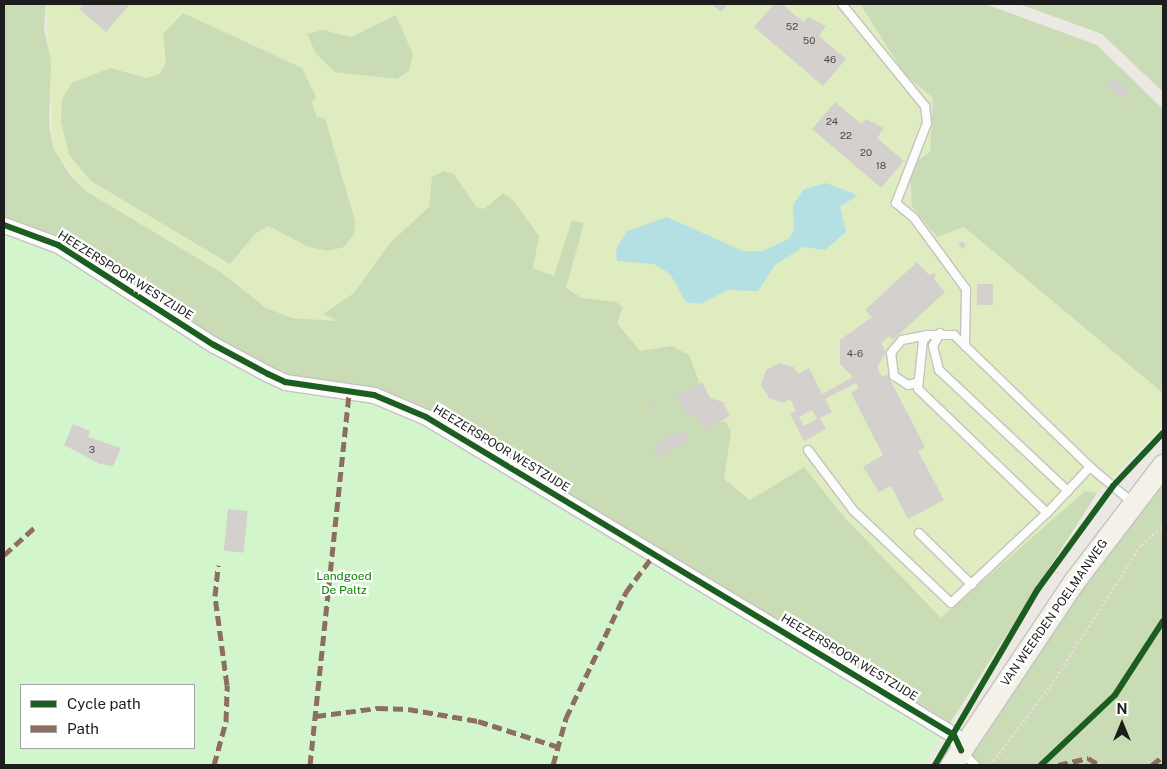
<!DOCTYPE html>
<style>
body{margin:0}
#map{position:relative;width:1167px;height:769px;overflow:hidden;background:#ece8e4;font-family:"Public Sans",sans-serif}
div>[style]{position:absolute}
.grass>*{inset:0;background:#dfecbf}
.forest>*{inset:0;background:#cadcb6}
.park>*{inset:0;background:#d3f5cc}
.water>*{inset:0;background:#b5e0e3}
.building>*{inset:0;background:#d4d0cd;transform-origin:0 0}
.path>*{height:2.5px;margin-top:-1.25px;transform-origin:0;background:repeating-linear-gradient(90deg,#ebd7d8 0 2.5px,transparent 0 5px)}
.roads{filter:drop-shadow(1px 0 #c4c3c1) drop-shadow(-1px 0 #c4c3c1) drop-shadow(0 1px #c4c3c1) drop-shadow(0 -1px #c4c3c1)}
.lane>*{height:8px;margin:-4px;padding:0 4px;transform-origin:4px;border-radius:4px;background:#fcfcfb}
.street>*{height:15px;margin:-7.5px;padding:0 7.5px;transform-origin:7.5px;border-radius:7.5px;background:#fcfcfb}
.secondary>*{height:21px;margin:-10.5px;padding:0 10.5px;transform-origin:10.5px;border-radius:10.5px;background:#f4f2e8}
.quiet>*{height:5px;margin-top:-2.5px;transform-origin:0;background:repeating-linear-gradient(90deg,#8d6e63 0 10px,transparent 0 15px)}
.cycleway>*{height:6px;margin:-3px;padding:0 3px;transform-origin:3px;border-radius:3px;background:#1b5e20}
span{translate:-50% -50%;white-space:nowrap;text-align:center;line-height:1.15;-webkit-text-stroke:4.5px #fff;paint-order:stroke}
.number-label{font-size:10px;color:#4c4b4a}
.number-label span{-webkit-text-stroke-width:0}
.street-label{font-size:12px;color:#1d1d1d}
.park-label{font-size:12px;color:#098500}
.frame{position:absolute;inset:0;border:5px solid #1d1d1d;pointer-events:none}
.legend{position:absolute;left:20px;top:684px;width:175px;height:65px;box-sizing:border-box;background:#fff;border:1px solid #a5a5a5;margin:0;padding:6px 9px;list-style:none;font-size:15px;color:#1d1d1d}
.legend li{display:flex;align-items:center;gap:10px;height:25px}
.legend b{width:25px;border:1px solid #a5a5a5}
.north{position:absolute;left:1097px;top:699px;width:50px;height:50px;-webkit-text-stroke:4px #fff;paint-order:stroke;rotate:0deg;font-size:14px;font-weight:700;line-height:20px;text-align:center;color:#1d1d1d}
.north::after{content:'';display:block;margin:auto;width:18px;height:22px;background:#1d1d1d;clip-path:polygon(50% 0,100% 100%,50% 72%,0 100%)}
</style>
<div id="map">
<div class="grass">
<div style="clip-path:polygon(46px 4px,860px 4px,904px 75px,933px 97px,930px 152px,913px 164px,909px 197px,941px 234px,964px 227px,1163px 393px,1163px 426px,1097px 493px,946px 731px,339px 321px,292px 318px,266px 308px,222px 273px,83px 190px,53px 147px)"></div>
</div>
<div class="forest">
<div style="clip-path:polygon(evenodd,4px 4px,46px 4px,44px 28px,51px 61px,49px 123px,53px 147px,70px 175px,84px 190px,222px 273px,266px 308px,292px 318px,338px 321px,323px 314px,354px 293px,390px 243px,429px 207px,432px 177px,444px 171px,454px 174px,476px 207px,484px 209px,503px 193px,514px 201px,539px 236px,533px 268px,554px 276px,572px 220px,584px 223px,566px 288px,582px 298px,616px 302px,623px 307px,617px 323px,640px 351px,672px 346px,689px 355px,699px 381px,686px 406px,703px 421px,726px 422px,731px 432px,724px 479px,750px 500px,804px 467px,845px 518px,941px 618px,1085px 491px,1097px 493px,923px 765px,4px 765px,4px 4px,21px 685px,194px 685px,194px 748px,21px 748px,21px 685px)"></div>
<div style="clip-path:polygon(860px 4px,985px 4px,1097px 45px,1163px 109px,1163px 393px,964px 227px,937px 237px,912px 207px,910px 178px,913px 164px,930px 152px,933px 98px,905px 75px)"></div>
<div style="clip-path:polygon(1019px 4px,1163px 4px,1163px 92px,1102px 34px)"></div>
<div style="clip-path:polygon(183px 13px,302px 68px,316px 97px,312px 102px,317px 117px,325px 118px,355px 221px,354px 234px,344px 247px,328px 251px,309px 247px,268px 226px,255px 234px,230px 264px,91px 181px,69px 155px,61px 122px,62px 99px,72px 83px,110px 68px,146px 78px,160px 74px,166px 62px,163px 34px)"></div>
<div style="clip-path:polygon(396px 15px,413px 55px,409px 71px,397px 79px,335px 72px,316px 54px,307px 34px,323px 30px,351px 37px)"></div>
<div style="clip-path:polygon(1159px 485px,1163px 485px,1163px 765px,958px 765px,1067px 595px)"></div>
</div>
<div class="park">
<div style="clip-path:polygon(evenodd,4px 231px,59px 251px,179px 332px,264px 379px,394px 405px,946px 731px,923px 765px,4px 765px,4px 231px,21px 685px,194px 685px,194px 748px,21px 748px,21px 685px)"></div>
</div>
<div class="water">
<div style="clip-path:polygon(826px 183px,858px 195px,840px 207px,846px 232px,825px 250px,803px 247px,775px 265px,758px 291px,727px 290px,701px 304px,686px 302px,670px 274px,654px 264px,617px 261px,616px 249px,627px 231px,667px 217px,743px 251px,762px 251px,789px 239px,794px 229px,793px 205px,804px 189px)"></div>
</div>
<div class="building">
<div style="clip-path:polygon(83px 4px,130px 4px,106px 32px,79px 9px)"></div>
<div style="clip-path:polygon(711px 4px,728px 4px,721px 12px)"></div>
<div style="clip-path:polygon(774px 4px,782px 4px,803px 22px,808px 17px,826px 26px,819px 36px,846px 59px,823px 86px,754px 27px)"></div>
<div style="left:1114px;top:77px;width:21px;height:11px;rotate:45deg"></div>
<div style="clip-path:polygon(835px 102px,861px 124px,866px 119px,884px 128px,877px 138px,904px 161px,881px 188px,812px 129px)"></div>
<div style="clip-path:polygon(962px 241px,966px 245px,963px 249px,958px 245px)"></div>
<div style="clip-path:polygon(evenodd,917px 262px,929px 275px,936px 273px,934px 279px,945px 292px,893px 340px,889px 336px,881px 343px,886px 353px,877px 367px,882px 377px,887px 374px,925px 447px,918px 451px,944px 500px,908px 519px,891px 486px,879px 492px,863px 467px,883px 455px,851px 393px,859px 388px,856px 383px,825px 399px,832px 412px,820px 418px,826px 429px,804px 441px,790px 414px,796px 411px,790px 399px,783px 403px,769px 398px,761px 385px,766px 370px,779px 363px,794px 367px,798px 374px,809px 368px,822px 394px,853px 377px,840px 364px,840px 340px,872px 317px,865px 310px,917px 262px,812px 410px,817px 419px,804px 426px,799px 417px,812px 410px)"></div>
<div style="left:977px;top:284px;width:16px;height:21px"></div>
<div style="clip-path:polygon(702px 382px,710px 398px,723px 402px,730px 416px,704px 430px,695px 413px,688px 417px,676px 395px)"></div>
<div style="clip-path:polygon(653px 400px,658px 401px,656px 408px,652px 408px)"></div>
<div style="clip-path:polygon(73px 424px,90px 431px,88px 437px,121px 448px,113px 466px,100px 464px,64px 445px)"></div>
<div style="left:683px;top:429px;width:13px;height:36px;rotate:61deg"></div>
<div style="left:228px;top:509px;width:20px;height:42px;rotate:6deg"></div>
</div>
<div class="path">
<div style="left:1070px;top:545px;width:7px;rotate:34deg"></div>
<div style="left:1053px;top:569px;width:7px;rotate:34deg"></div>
<div style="left:990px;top:765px;width:99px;rotate:-52.8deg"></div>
<div style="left:1050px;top:686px;width:168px;rotate:-57.2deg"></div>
<div style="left:1141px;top:545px;width:30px;rotate:-42deg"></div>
</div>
<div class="roads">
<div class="lane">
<div style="left:842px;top:4px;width:132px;rotate:50.9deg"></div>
<div style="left:925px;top:106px;width:17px;rotate:83deg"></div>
<div style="left:927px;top:123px;width:86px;rotate:111.2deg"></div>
<div style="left:896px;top:203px;width:23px;rotate:40deg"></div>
<div style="left:914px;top:218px;width:88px;rotate:53.8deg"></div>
<div style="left:966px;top:289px;width:57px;rotate:91deg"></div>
<div style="left:940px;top:333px;width:15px;rotate:118deg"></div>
<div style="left:933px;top:346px;width:25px;rotate:76deg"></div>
<div style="left:939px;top:370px;width:177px;rotate:43.2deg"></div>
<div style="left:916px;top:383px;width:8px;rotate:166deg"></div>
<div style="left:908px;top:385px;width:17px;rotate:-147deg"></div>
<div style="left:894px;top:376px;width:23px;rotate:-97deg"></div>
<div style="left:891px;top:353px;width:17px;rotate:-50deg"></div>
<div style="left:902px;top:340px;width:26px;rotate:-11deg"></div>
<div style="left:808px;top:450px;width:75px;rotate:53.1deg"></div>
<div style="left:853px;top:510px;width:135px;rotate:43.5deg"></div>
<div style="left:951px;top:603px;width:132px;rotate:-43.2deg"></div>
<div style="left:1090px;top:467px;width:63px;rotate:133.1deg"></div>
<div style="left:1047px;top:513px;width:179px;rotate:-136.1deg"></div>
<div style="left:918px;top:389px;width:48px;rotate:-84.1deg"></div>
<div style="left:923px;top:341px;width:8px;rotate:-50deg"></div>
<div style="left:928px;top:335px;width:26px"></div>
<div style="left:954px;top:335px;width:190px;rotate:44.1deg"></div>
<div style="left:1090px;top:467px;width:56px;rotate:39.9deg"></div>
<div style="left:919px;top:533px;width:74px;rotate:44.5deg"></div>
<div style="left:963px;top:753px;width:17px;rotate:45deg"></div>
</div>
<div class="street">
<div style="left:4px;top:225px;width:58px;rotate:20.3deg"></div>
<div style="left:58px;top:245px;width:185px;rotate:32.7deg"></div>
<div style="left:214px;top:345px;width:61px;rotate:28.2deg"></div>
<div style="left:268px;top:374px;width:19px;rotate:25deg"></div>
<div style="left:285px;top:382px;width:90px;rotate:8.3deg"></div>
<div style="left:374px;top:395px;width:56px;rotate:22.9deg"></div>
<div style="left:426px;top:417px;width:616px;rotate:31.06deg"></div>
<div style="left:954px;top:735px;width:17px;rotate:65deg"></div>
</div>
<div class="secondary">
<div style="left:951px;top:765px;width:223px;rotate:-56.2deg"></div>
<div style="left:1075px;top:580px;width:145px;rotate:-52.6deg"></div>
</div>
</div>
<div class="quiet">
<div style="left:4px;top:555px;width:42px;rotate:-42.1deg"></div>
<div style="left:316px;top:716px;width:63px;rotate:-7.4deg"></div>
<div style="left:378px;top:708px;width:30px;rotate:2deg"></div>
<div style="left:408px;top:709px;width:71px;rotate:9.7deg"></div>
<div style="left:478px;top:721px;width:82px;rotate:17.8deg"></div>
<div style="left:214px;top:765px;width:46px;rotate:-74.7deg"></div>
<div style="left:226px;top:721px;width:36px;rotate:-88deg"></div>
<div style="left:227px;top:685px;width:90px;rotate:-97.7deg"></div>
<div style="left:215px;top:596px;width:31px;rotate:-84deg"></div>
<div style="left:310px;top:765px;width:375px;rotate:-84deg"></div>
<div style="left:553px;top:765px;width:49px;rotate:-74.5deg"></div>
<div style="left:566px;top:718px;width:140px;rotate:-64.5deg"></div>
<div style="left:626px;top:592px;width:49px;rotate:-53.4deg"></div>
<div style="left:1058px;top:765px;width:31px;rotate:-13deg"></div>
<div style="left:1088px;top:758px;width:13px;rotate:32deg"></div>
<div style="left:1152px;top:765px;width:14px;rotate:-39deg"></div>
</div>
<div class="cycleway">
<div style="left:4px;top:225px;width:58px;rotate:20.3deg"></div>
<div style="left:58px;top:245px;width:185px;rotate:32.7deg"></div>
<div style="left:214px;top:345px;width:61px;rotate:28.2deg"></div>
<div style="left:268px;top:374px;width:19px;rotate:25deg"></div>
<div style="left:285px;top:382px;width:90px;rotate:8.3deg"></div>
<div style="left:374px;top:395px;width:56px;rotate:22.9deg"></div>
<div style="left:426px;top:417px;width:616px;rotate:31.06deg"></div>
<div style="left:954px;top:735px;width:17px;rotate:65deg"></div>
<div style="left:935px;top:765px;width:204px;rotate:-59.7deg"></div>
<div style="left:1038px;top:589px;width:127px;rotate:-53.9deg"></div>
<div style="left:1113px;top:486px;width:73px;rotate:-46.7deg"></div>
<div style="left:1041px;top:765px;width:102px;rotate:-43.4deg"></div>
<div style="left:1115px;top:695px;width:88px;rotate:-57deg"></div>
</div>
<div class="number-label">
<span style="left:792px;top:27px">52</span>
<span style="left:809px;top:41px">50</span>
<span style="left:830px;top:60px">46</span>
<span style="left:832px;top:122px">24</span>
<span style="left:846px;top:136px">22</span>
<span style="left:866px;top:153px">20</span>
<span style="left:881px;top:166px">18</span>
<span style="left:855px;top:354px">4-6</span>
<span style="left:92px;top:450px">3</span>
</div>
<div class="street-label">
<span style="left:125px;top:276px;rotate:32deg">HEEZERSPOOR WESTZIJDE</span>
<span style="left:501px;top:449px;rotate:31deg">HEEZERSPOOR WESTZIJDE</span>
<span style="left:1055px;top:613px;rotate:-55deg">VAN WEERDEN POELMANWEG</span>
<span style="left:849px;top:658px;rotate:31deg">HEEZERSPOOR WESTZIJDE</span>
</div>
<div class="park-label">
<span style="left:344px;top:584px">Landgoed<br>De Paltz</span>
</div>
<div class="frame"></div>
<ul class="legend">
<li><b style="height:6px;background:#1b5e20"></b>Cycle path</li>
<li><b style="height:6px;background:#8d6e63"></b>Path</li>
</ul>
<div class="north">N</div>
</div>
